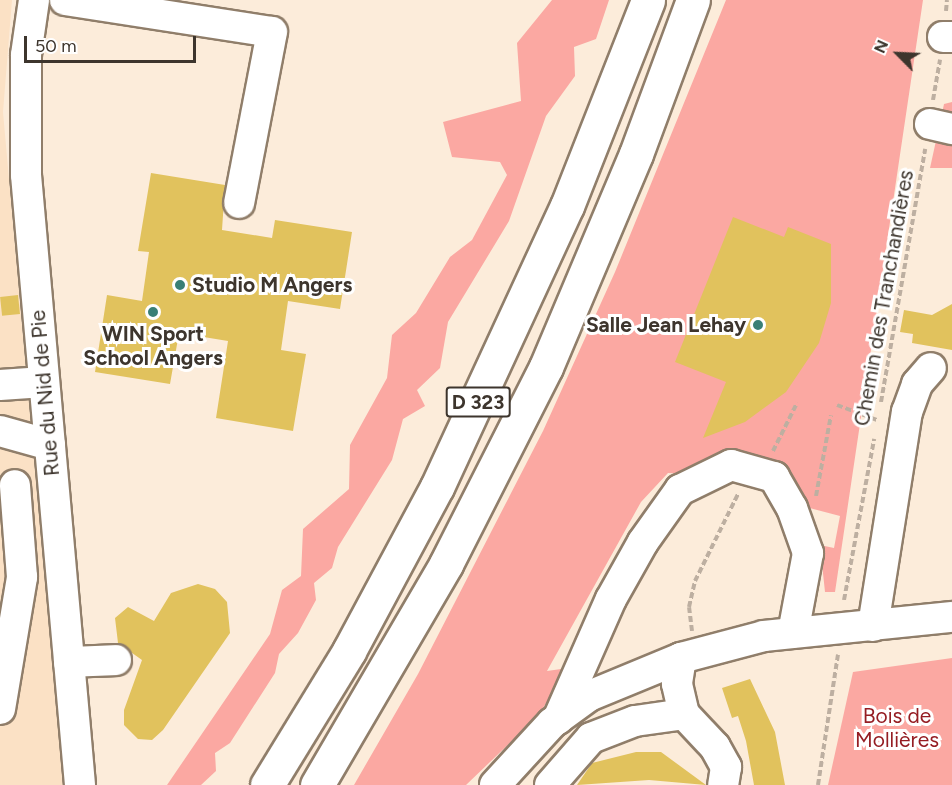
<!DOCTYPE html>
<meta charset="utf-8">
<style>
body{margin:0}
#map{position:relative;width:952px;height:785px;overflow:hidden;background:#fcecda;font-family:Figtree,sans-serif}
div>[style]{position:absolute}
.built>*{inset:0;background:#fbe1c5}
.green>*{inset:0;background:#fba8a2}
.building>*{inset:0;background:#e1c25d;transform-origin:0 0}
.path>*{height:4px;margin-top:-2px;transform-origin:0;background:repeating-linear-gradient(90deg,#bdafa1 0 6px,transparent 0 9px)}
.roads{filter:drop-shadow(2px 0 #907e6a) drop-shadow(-2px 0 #907e6a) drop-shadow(0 2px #907e6a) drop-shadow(0 -2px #907e6a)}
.minor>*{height:30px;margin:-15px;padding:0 15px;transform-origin:15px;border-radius:15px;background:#fff}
.highway>*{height:33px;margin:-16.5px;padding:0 16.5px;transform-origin:16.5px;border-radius:16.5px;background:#fff}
.dots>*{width:16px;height:16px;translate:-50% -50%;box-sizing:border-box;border:3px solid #fff;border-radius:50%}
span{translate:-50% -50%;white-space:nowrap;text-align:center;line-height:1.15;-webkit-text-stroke:6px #fff;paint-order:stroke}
.shield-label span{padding:2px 4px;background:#fff;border:2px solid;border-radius:4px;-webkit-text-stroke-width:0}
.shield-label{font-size:20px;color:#3d352d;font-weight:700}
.poi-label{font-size:21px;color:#3d352d;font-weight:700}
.left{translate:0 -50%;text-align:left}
.right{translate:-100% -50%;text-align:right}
.street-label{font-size:21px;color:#3d352d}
.park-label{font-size:21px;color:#951d23}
.north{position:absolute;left:868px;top:24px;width:60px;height:60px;-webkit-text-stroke:4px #fff;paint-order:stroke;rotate:294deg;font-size:16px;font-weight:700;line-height:24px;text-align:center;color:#3d352d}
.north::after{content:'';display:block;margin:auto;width:21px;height:27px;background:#3d352d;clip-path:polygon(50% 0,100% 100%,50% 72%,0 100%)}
.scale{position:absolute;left:24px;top:36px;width:172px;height:27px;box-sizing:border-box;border:3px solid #3d352d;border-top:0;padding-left:8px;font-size:18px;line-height:21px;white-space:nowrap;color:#3d352d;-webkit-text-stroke:4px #fff;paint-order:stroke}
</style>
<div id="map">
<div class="built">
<div style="clip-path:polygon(0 0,12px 0,3px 112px,63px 785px,0 785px)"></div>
</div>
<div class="green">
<div style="clip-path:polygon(552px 0,609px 0,596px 39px,574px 47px,575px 76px,546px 116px,509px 221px,448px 322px,440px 368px,417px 390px,425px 406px,403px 419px,392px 460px,338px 547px,332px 568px,314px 583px,316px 600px,298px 633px,279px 654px,275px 673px,230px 743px,215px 753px,216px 771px,201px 785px,167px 785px,270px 634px,282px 590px,301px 576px,303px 529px,349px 489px,350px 445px,387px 378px,392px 335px,416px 313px,450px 257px,472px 240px,507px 175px,500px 162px,452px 157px,443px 122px,521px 101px,517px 43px)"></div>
<div style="clip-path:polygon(726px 0,923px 0,835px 592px,825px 592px,820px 545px,834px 548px,840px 516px,802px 506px,772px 461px,740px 453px,686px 474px,668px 473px,641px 502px,547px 671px,568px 668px,538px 716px,466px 785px,354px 785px,418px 674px,543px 431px,615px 272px)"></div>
<div style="clip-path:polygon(952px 102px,952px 168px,930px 168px,944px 104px)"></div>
<div style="clip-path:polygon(952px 658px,952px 785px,828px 785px,853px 672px)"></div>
</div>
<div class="building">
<div style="clip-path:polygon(151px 173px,225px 185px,222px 230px,272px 238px,275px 220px,352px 232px,340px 309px,288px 301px,281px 350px,306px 354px,293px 431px,216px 418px,228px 341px,179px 333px,170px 384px,95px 372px,107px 295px,142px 301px,149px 252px,138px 251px)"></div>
<div style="clip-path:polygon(733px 217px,784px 237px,788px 227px,831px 244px,831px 303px,819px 343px,786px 392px,745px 422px,703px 438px,726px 382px,675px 362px)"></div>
<div style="left:18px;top:295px;width:19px;height:18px;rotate:84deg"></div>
<div style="clip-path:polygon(952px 304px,952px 350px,912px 343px,913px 334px,900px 332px,904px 310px,932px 315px)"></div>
<div style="clip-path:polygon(198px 584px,215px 589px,227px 602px,230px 633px,163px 730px,152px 740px,138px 739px,124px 725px,124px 710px,142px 660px,118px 643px,115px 618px,128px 607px,154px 621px,171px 593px)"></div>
<div style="clip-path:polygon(750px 679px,775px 732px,785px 785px,754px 785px,746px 741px,738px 716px,732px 718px,722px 688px)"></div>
<div style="clip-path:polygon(636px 752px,661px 752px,706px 785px,649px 780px,577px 785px,592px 763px)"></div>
</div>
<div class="path">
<div style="left:946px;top:11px;width:11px;rotate:-85deg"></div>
<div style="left:933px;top:100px;width:41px;rotate:-80.1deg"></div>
<div style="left:881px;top:402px;width:257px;rotate:-80.1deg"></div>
<div style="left:837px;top:405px;width:43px;rotate:20.6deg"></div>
<div style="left:773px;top:451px;width:54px;rotate:-63.4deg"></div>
<div style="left:816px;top:496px;width:82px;rotate:-79.5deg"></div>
<div style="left:844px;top:600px;width:164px;rotate:-79.4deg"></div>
<div style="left:692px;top:631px;width:24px;rotate:-97deg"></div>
<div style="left:689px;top:607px;width:27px;rotate:-77deg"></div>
<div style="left:695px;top:581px;width:97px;rotate:-63.7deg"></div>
<div style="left:818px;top:785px;width:132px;rotate:-81.3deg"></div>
</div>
<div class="roads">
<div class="minor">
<div style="left:34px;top:0;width:56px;rotate:98.3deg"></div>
<div style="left:26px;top:55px;width:120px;rotate:90deg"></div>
<div style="left:26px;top:175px;width:612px;rotate:84.94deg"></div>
<div style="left:65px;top:0;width:209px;rotate:8.8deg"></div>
<div style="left:272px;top:32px;width:174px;rotate:100.9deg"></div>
<div style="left:943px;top:37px;width:9px"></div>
<div style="left:930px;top:124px;width:23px;rotate:13deg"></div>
<div style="left:0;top:385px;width:44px;rotate:-3.9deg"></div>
<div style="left:0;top:431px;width:52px;rotate:15.6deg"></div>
<div style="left:873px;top:626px;width:217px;rotate:-81deg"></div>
<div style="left:907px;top:412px;width:30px;rotate:-70deg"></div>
<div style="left:917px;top:384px;width:21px;rotate:-49deg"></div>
<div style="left:681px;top:658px;width:26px;rotate:99deg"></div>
<div style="left:677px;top:684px;width:31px;rotate:77deg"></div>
<div style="left:684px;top:714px;width:45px;rotate:46.8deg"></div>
<div style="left:715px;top:747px;width:23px;rotate:61deg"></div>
<div style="left:726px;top:767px;width:18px;rotate:99deg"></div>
<div style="left:69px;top:662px;width:47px;rotate:-2.4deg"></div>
<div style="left:0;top:709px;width:134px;rotate:-80.5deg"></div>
<div style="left:22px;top:577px;width:92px;rotate:-94.4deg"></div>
<div style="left:558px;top:719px;width:131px;rotate:-66.2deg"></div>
<div style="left:611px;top:599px;width:65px;rotate:-60.7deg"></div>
<div style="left:643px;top:542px;width:64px;rotate:-54.6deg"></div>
<div style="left:680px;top:490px;width:57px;rotate:-26.1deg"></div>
<div style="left:731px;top:465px;width:45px;rotate:15.6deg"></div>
<div style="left:774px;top:477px;width:36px;rotate:60deg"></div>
<div style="left:792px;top:508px;width:48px;rotate:70.4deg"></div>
<div style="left:808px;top:553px;width:81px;rotate:100.6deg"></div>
<div style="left:495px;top:785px;width:84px;rotate:-47.4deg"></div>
<div style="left:552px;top:723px;width:46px;rotate:-36.1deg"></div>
<div style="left:589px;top:696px;width:100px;rotate:-22.4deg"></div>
<div style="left:681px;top:658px;width:86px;rotate:-14.8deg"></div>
<div style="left:764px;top:636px;width:189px;rotate:-5.8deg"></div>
<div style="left:550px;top:785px;width:62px;rotate:-48.9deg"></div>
<div style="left:591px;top:738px;width:47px;rotate:-21.1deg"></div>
<div style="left:635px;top:721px;width:49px;rotate:-8.1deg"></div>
</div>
<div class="highway">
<div style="left:267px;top:785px;width:157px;rotate:-58.5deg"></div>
<div style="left:349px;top:651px;width:186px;rotate:-61.8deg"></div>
<div style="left:437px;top:487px;width:310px;rotate:-65.2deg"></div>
<div style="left:567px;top:206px;width:221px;rotate:-68.5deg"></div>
<div style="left:317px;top:785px;width:256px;rotate:-59.7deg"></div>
<div style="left:446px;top:564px;width:221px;rotate:-63.1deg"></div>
<div style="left:546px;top:367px;width:231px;rotate:-67.1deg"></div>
<div style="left:636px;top:154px;width:164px;rotate:-69.7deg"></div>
</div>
</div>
<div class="dots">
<div style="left:180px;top:285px;background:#397f75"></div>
<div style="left:153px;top:312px;background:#397f75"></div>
<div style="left:758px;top:325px;background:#397f75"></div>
</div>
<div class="shield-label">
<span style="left:478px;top:402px">D 323</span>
</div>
<div class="poi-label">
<span class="left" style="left:192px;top:285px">Studio M Angers</span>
<span class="right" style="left:746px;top:325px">Salle Jean Lehay</span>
<span style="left:153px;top:346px">WIN Sport<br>School Angers</span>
</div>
<div class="street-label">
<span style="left:884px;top:298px;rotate:-80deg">Chemin des Tranchandières</span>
<span style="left:45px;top:393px;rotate:-95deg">Rue du Nid de Pie</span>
</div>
<div class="park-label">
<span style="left:897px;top:728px">Bois de<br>Mollières</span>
</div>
<div class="north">N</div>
<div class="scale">50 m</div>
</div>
